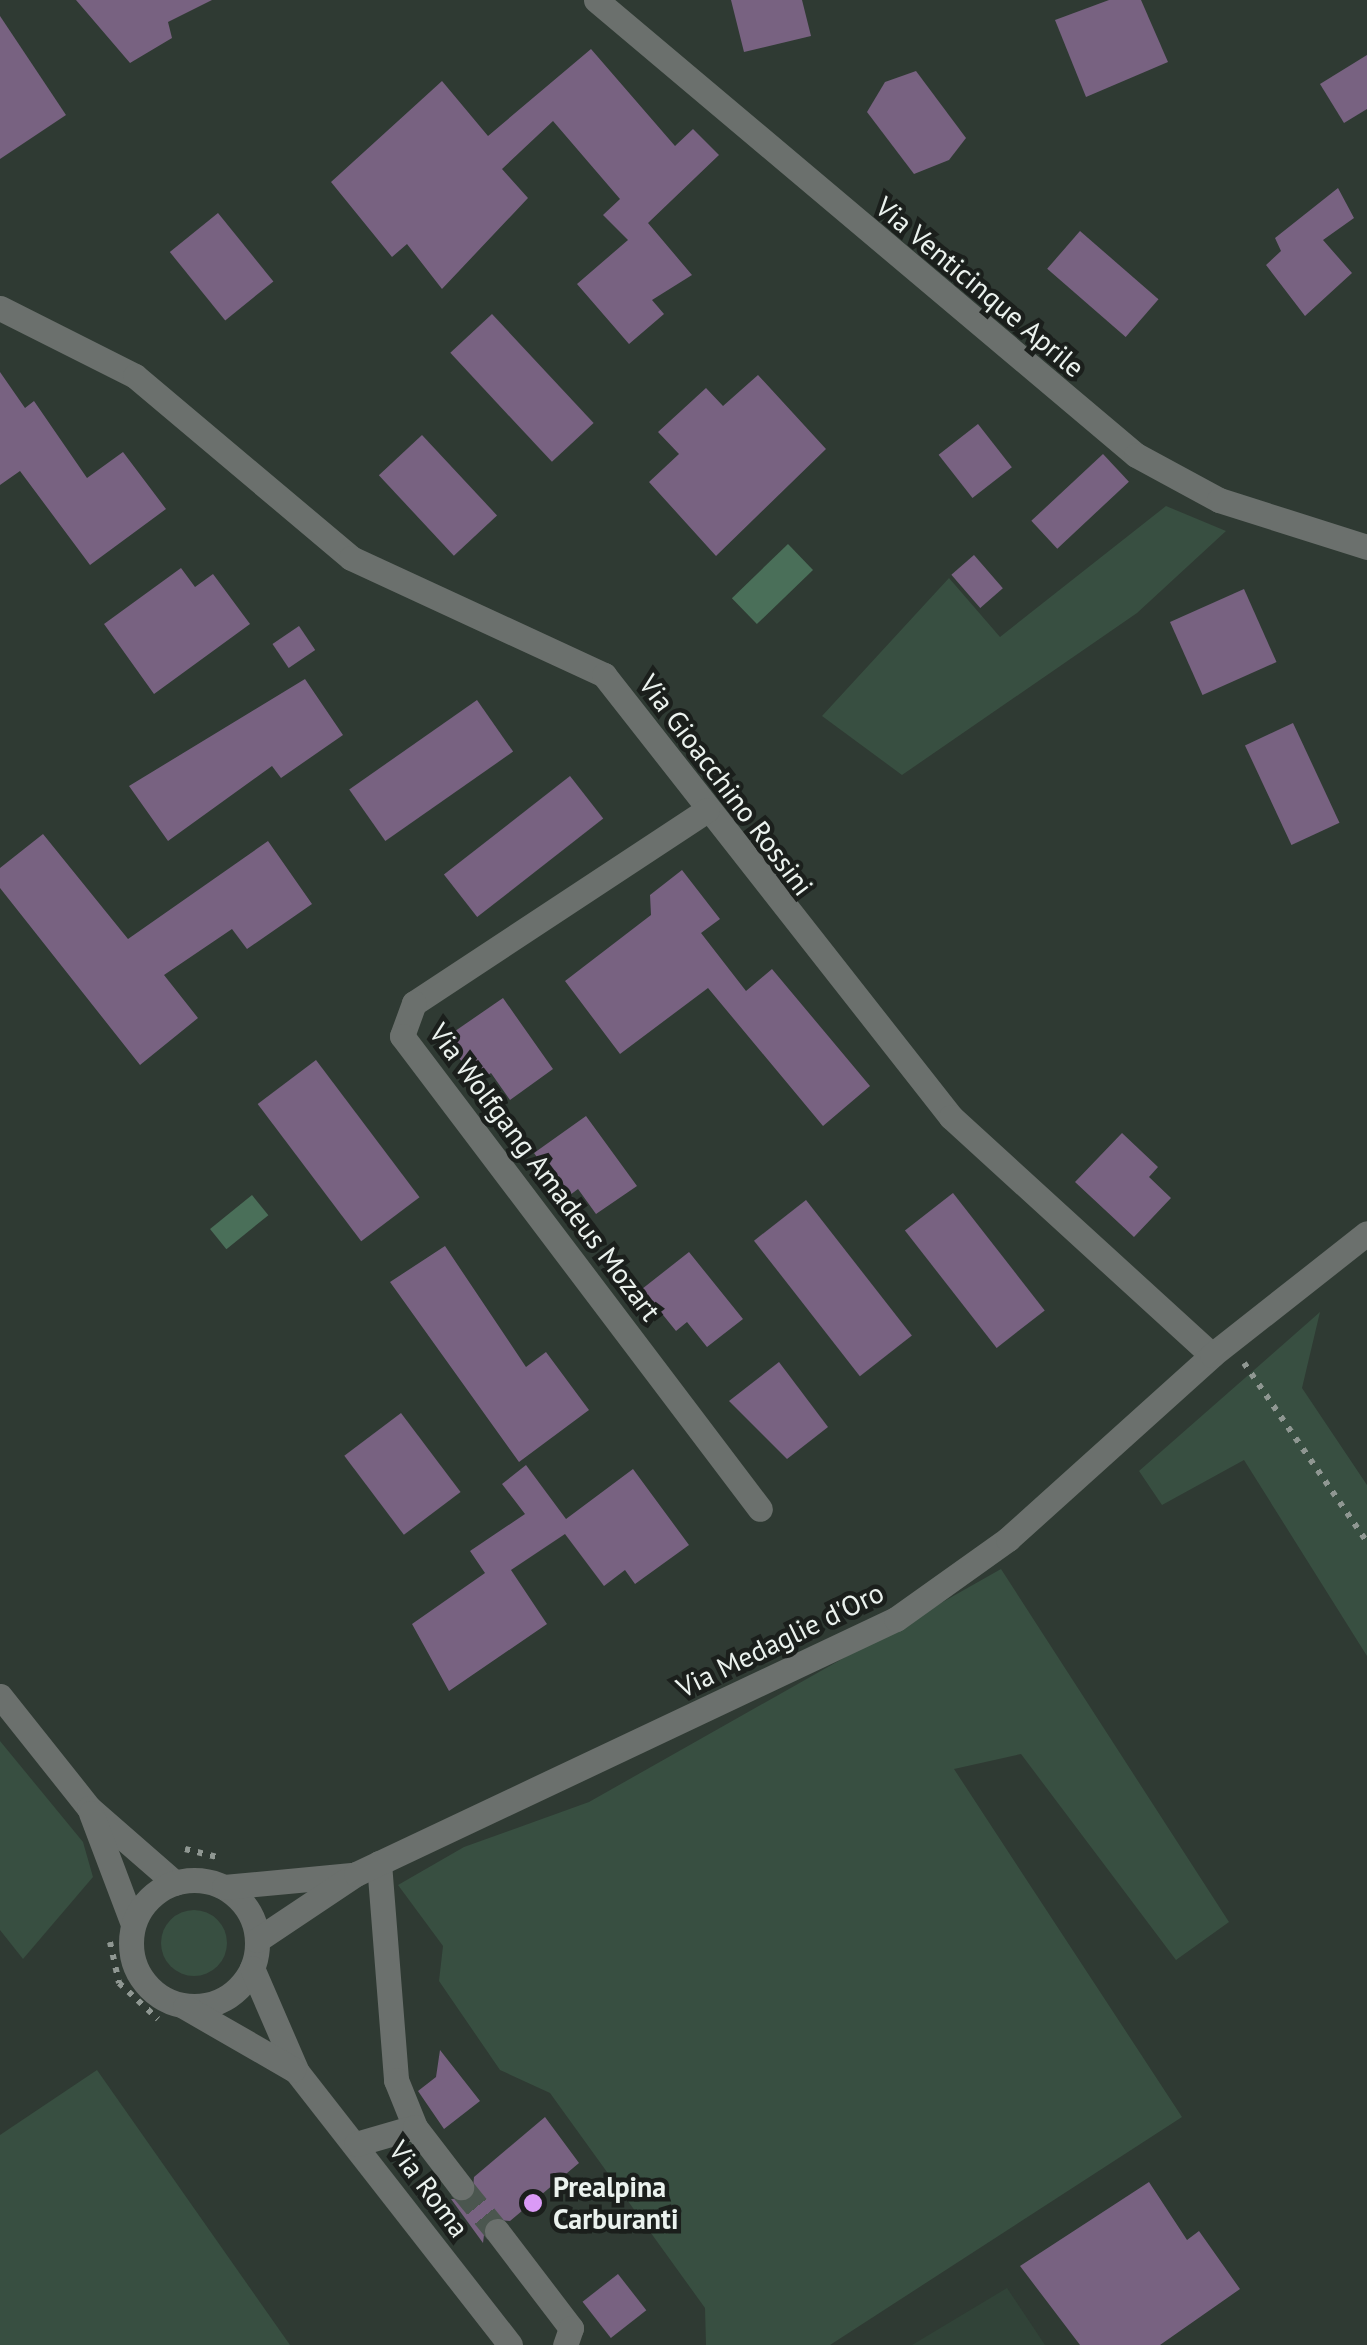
<!DOCTYPE html>
<style>
body{margin:0}
#map{position:relative;width:1367px;height:2345px;overflow:hidden;background:#2f3a33;font-family:"PT Sans",sans-serif}
div>[style]{position:absolute}
.built>*{inset:0;background:#314338}
.green>*{inset:0;background:#384f41}
.round{border-radius:50%}
.water>*{inset:0;background:#4a6f59;transform-origin:0 0}
.building>*{inset:0;background:#786281;transform-origin:0 0}
.minor-tunnel>*{height:25px;margin-top:-12.5px;transform-origin:0;background:repeating-linear-gradient(90deg,#4b564f 0 25px,transparent 0 37px)}
.path>*{height:6px;margin-top:-3px;transform-origin:0;background:repeating-linear-gradient(90deg,#8f9792 0 5px,transparent 0 13px)}
.minor>*{height:25px;margin:-12.5px;padding:0 12.5px;transform-origin:12.5px;border-radius:12.5px;background:#6b706d}
.minor>.ring{margin:-12.5px;padding:0;box-sizing:content-box;background:none;border:25px solid #6b706d;border-radius:50%}
.dots>*{width:28px;height:28px;translate:-50% -50%;box-sizing:border-box;border:5px solid #1b1f1c;border-radius:50%}
span{translate:-50% -50%;white-space:nowrap;text-align:center;line-height:1.15;-webkit-text-stroke:9px #1b1f1c;paint-order:stroke}
.street-label{font-size:28px;color:#ebf2ee}
.poi-label{font-size:28px;color:#ebf2ee;font-weight:700}
.left{translate:0 -50%;text-align:left}
</style>
<div id="map">
<div class="built">
<div style="clip-path:polygon(1007px 2288px,1045px 2345px,912px 2345px)"></div>
</div>
<div class="green">
<div style="clip-path:polygon(1166px 506px,1226px 531px,1137px 613px,902px 775px,822px 716px,949px 578px,1000px 637px)"></div>
<div style="clip-path:polygon(1320px 1312px,1302px 1388px,1367px 1485px,1367px 1656px,1244px 1460px,1162px 1505px,1139px 1471px)"></div>
<div style="clip-path:polygon(1001px 1569px,1229px 1922px,1176px 1960px,1021px 1754px,954px 1769px,1182px 2117px,830px 2345px,706px 2345px,705px 2308px,550px 2093px,500px 2070px,439px 1981px,443px 1946px,398px 1885px,464px 1847px,589px 1802px)"></div>
<div style="clip-path:polygon(0 1741px,83px 1842px,93px 1877px,23px 1959px,0 1930px)"></div>
<div class="round" style="left:161px;top:1910px;width:66px;height:66px"></div>
<div style="clip-path:polygon(97px 2070px,290px 2345px,0 2345px,0 2135px)"></div>
</div>
<div class="water">
<div style="left:788px;top:544px;width:36px;height:78px;rotate:46deg"></div>
<div style="left:252px;top:1195px;width:26px;height:54px;rotate:51deg"></div>
</div>
<div class="building">
<div style="clip-path:polygon(76px 0,212px 0,168px 22px,172px 38px,130px 63px)"></div>
<div style="clip-path:polygon(731px 0,802px 0,811px 36px,744px 52px)"></div>
<div style="clip-path:polygon(1109px 0,1141px 0,1168px 62px,1086px 97px,1055px 20px)"></div>
<div style="clip-path:polygon(0 16px,66px 115px,0 159px)"></div>
<div style="clip-path:polygon(591px 49px,675px 146px,693px 129px,719px 155px,648px 223px,692px 275px,652px 300px,664px 314px,629px 344px,577px 284px,628px 240px,603px 215px,620px 199px,553px 121px,502px 169px,528px 198px,442px 289px,407px 244px,392px 257px,331px 182px,442px 81px,488px 136px)"></div>
<div style="clip-path:polygon(1367px 55px,1367px 109px,1344px 123px,1320px 84px)"></div>
<div style="clip-path:polygon(916px 71px,966px 138px,949px 160px,914px 174px,867px 112px,885px 82px)"></div>
<div style="clip-path:polygon(1338px 188px,1354px 218px,1323px 240px,1352px 273px,1305px 316px,1266px 265px,1281px 251px,1275px 238px)"></div>
<div style="left:218px;top:213px;width:88px;height:62px;rotate:51deg"></div>
<div style="left:1080px;top:231px;width:104px;height:50px;rotate:41deg"></div>
<div style="left:492px;top:314px;width:149px;height:57px;rotate:47deg"></div>
<div style="clip-path:polygon(0 372px,25px 408px,34px 401px,87px 478px,123px 452px,166px 509px,90px 565px,20px 471px,0 485px)"></div>
<div style="clip-path:polygon(758px 375px,826px 449px,716px 556px,649px 482px,679px 454px,658px 432px,706px 388px,723px 406px)"></div>
<div style="left:978px;top:424px;width:55px;height:50px;rotate:52deg"></div>
<div style="left:422px;top:435px;width:110px;height:59px;rotate:47deg"></div>
<div style="left:1103px;top:454px;width:38px;height:98px;rotate:47deg"></div>
<div style="left:974px;top:555px;width:44px;height:30px;rotate:49deg"></div>
<div style="clip-path:polygon(181px 568px,195px 587px,213px 574px,250px 624px,154px 694px,104px 624px)"></div>
<div style="left:1244px;top:589px;width:80px;height:81px;rotate:66deg"></div>
<div style="left:299px;top:626px;width:29px;height:32px;rotate:56deg"></div>
<div style="clip-path:polygon(305px 679px,343px 735px,281px 778px,272px 766px,168px 841px,129px 786px)"></div>
<div style="left:477px;top:700px;width:63px;height:156px;rotate:55deg"></div>
<div style="left:1293px;top:723px;width:110px;height:53px;rotate:65deg"></div>
<div style="left:570px;top:776px;width:54px;height:160px;rotate:52deg"></div>
<div style="clip-path:polygon(43px 834px,128px 939px,268px 841px,312px 904px,247px 949px,232px 929px,164px 975px,198px 1018px,140px 1065px,0 888px,0 868px)"></div>
<div style="clip-path:polygon(682px 870px,720px 919px,701px 933px,746px 991px,772px 969px,870px 1086px,823px 1126px,708px 988px,620px 1054px,565px 981px,651px 915px,650px 895px)"></div>
<div style="clip-path:polygon(503px 998px,553px 1069px,510px 1100px,491px 1073px,477px 1083px,445px 1038px)"></div>
<div style="left:316px;top:1060px;width:172px;height:73px;rotate:53deg"></div>
<div style="clip-path:polygon(586px 1116px,637px 1186px,596px 1214px,578px 1189px,566px 1198px,534px 1153px)"></div>
<div style="clip-path:polygon(1122px 1133px,1158px 1167px,1149px 1177px,1171px 1198px,1134px 1237px,1075px 1182px)"></div>
<div style="left:953px;top:1193px;width:149px;height:61px;rotate:52deg"></div>
<div style="left:806px;top:1200px;width:172px;height:66px;rotate:52deg"></div>
<div style="clip-path:polygon(445px 1246px,526px 1367px,546px 1352px,589px 1410px,519px 1462px,390px 1282px)"></div>
<div style="clip-path:polygon(689px 1252px,743px 1319px,707px 1347px,687px 1322px,676px 1331px,642px 1289px)"></div>
<div style="clip-path:polygon(779px 1362px,828px 1427px,787px 1459px,729px 1401px)"></div>
<div style="left:401px;top:1413px;width:99px;height:71px;rotate:53deg"></div>
<div style="clip-path:polygon(526px 1465px,566px 1519px,633px 1469px,689px 1545px,635px 1584px,625px 1570px,604px 1586px,565px 1534px,511px 1570px,547px 1624px,449px 1691px,412px 1624px,485px 1573px,470px 1551px,525px 1514px,502px 1484px)"></div>
<div style="clip-path:polygon(440px 2050px,480px 2101px,444px 2129px,418px 2091px,436px 2077px)"></div>
<div style="clip-path:polygon(545px 2117px,579px 2163px,510px 2221px,486px 2219px,483px 2243px,451px 2199px,472px 2199px,474px 2177px)"></div>
<div style="clip-path:polygon(1149px 2182px,1187px 2240px,1199px 2231px,1240px 2289px,1160px 2345px,1080px 2345px,1020px 2266px)"></div>
<div style="left:618px;top:2274px;width:46px;height:45px;rotate:52deg"></div>
</div>
<div class="minor-tunnel">
<div style="left:461px;top:2187px;width:57px;rotate:50.7deg"></div>
</div>
<div class="path">
<div style="left:1244px;top:1363px;width:217px;rotate:55.5deg"></div>
<div style="left:185px;top:1849px;width:32px;rotate:14deg"></div>
<div style="left:110px;top:1942px;width:42px;rotate:77.6deg"></div>
<div style="left:119px;top:1983px;width:53px;rotate:42.7deg"></div>
</div>
<div class="minor">
<div style="left:596px;top:0;width:706px;rotate:40.12deg"></div>
<div style="left:1136px;top:455px;width:94px;rotate:28.5deg"></div>
<div style="left:1219px;top:500px;width:155px;rotate:17.6deg"></div>
<div style="left:0;top:308px;width:151px;rotate:26.7deg"></div>
<div style="left:135px;top:376px;width:282px;rotate:40.1deg"></div>
<div style="left:351px;top:558px;width:279px;rotate:24.8deg"></div>
<div style="left:604px;top:675px;width:562px;rotate:51.87deg"></div>
<div style="left:951px;top:1117px;width:353px;rotate:42.4deg"></div>
<div style="left:707px;top:810px;width:351px;rotate:146.6deg"></div>
<div style="left:414px;top:1003px;width:35px;rotate:110deg"></div>
<div style="left:402px;top:1036px;width:593px;rotate:52.88deg"></div>
<div style="left:0;top:1696px;width:143px;rotate:51.5deg"></div>
<div style="left:89px;top:1808px;width:114px;rotate:41.1deg"></div>
<div style="left:91px;top:1813px;width:119px;rotate:69.3deg"></div>
<div style="left:379px;top:1863px;width:218px;rotate:85.5deg"></div>
<div style="left:396px;top:2080px;width:51px;rotate:68deg"></div>
<div class="ring" style="left:131px;top:1880px;width:101px;height:101px"></div>
<div style="left:224px;top:1887px;width:128px;rotate:-5.4deg"></div>
<div style="left:257px;top:1940px;width:119px;rotate:-33.7deg"></div>
<div style="left:356px;top:1874px;width:597px;rotate:-25.28deg"></div>
<div style="left:896px;top:1619px;width:138px;rotate:-35.5deg"></div>
<div style="left:1008px;top:1539px;width:275px;rotate:-42deg"></div>
<div style="left:1212px;top:1355px;width:197px;rotate:-38.2deg"></div>
<div style="left:252px;top:1968px;width:113px;rotate:66.6deg"></div>
<div style="left:297px;top:2072px;width:346px;rotate:52deg"></div>
<div style="left:185px;top:2007px;width:125px;rotate:29.9deg"></div>
<div style="left:356px;top:2144px;width:61px;rotate:-16.1deg"></div>
<div style="left:415px;top:2127px;width:76px;rotate:52.5deg"></div>
<div style="left:497px;top:2231px;width:122px;rotate:52.7deg"></div>
<div style="left:571px;top:2328px;width:18px;rotate:109deg"></div>
</div>
<div class="dots">
<div style="left:533px;top:2203px;background:#da9af6"></div>
</div>
<div class="street-label">
<span style="left:980px;top:287px;rotate:40deg">Via Venticinque Aprile</span>
<span style="left:726px;top:785px;rotate:53deg">Via Gioacchino Rossini</span>
<span style="left:545px;top:1172px;rotate:53deg">Via Wolfgang Amadeus Mozart</span>
<span style="left:780px;top:1640px;rotate:-26deg">Via Medaglie d'Oro</span>
<span style="left:429px;top:2189px;rotate:53deg">Via Roma</span>
</div>
<div class="poi-label">
<span class="left" style="left:553px;top:2203px">Prealpina<br>Carburanti</span>
</div>
</div>
